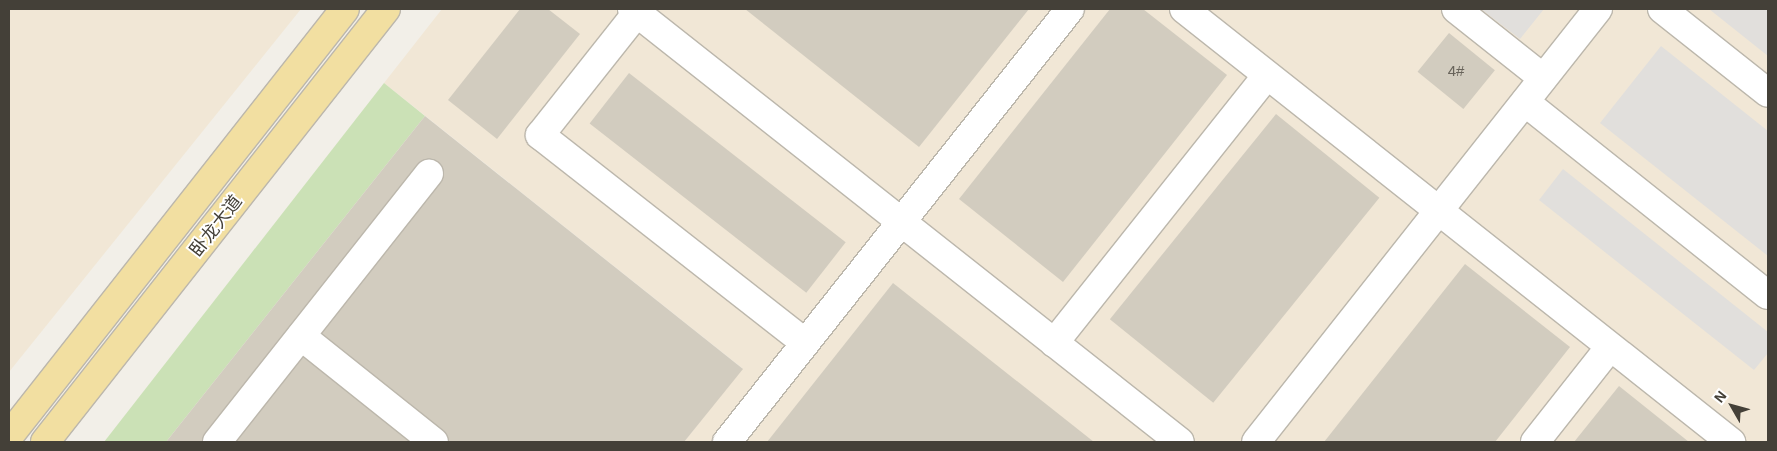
<!DOCTYPE html>
<meta charset="utf-8">
<style>
body{margin:0}
#map{position:relative;width:1777px;height:451px;overflow:hidden;background:#f2efe8;font-family:Helvetica,"Noto Sans SC",sans-serif}
div>[style]{position:absolute}
.commercial>*{inset:0;background:#f1e7d6}
.green>*{inset:0;background:#cbe1b6}
.parking>*{inset:0;background:#e1dfdc}
.building>*{inset:0;background:#d2ccbf;transform-origin:0 0}
.roads{filter:drop-shadow(1px 0 #bcb7ac) drop-shadow(-1px 0 #bcb7ac) drop-shadow(0 1px #bcb7ac) drop-shadow(0 -1px #bcb7ac)}
.minor>*{height:28px;margin:-14px;padding:0 14px;transform-origin:14px;border-radius:14px;background:#fff}
.major>*{height:28px;margin:-14px;padding:0 14px;transform-origin:14px;border-radius:14px;background:#f2dfa1}
span{translate:-50% -50%;white-space:nowrap;text-align:center;line-height:1.15;-webkit-text-stroke:4px #fff;paint-order:stroke}
.number-label{font-size:15px;color:#68635a}
.number-label span{-webkit-text-stroke-width:0}
.street-label{font-size:18px;color:#444038}
.frame{position:absolute;inset:0;border:10px solid #444038;pointer-events:none}
.north{position:absolute;left:1707px;top:381px;width:50px;height:50px;-webkit-text-stroke:4px #fff;paint-order:stroke;rotate:308deg;font-size:14px;font-weight:700;line-height:20px;text-align:center;color:#444038}
.north::after{content:'';display:block;margin:auto;width:18px;height:22px;background:#444038;clip-path:polygon(50% 0,100% 100%,50% 72%,0 100%)}
</style>
<div id="map">
<div class="commercial">
<div style="clip-path:polygon(9px 9px,301px 9px,9px 372px)"></div>
<div style="clip-path:polygon(442px 9px,1768px 9px,1768px 442px,684px 442px,742px 368px,384px 83px)"></div>
</div>
<div class="green">
<div style="clip-path:polygon(384px 83px,425px 116px,166px 442px,104px 442px)"></div>
</div>
<div class="parking">
<div style="clip-path:polygon(1481px 9px,1544px 9px,1520px 39px)"></div>
<div style="clip-path:polygon(1709px 9px,1768px 9px,1768px 56px)"></div>
<div style="clip-path:polygon(1661px 46px,1768px 131px,1768px 256px,1600px 123px)"></div>
<div style="clip-path:polygon(1563px 169px,1768px 332px,1768px 353px,1754px 370px,1539px 200px)"></div>
</div>
<div class="building">
<div style="clip-path:polygon(520px 9px,548px 9px,580px 34px,497px 139px,448px 100px)"></div>
<div style="clip-path:polygon(745px 9px,1029px 9px,919px 147px)"></div>
<div style="clip-path:polygon(1110px 9px,1143px 9px,1227px 75px,1063px 282px,959px 199px)"></div>
<div style="left:1449px;top:33px;width:59px;height:50px;rotate:39deg"></div>
<div style="left:629px;top:73px;width:275px;height:64px;rotate:38deg"></div>
<div style="left:1276px;top:114px;width:133px;height:264px;rotate:39deg"></div>
<div style="clip-path:polygon(425px 116px,743px 369px,684px 442px,166px 442px)"></div>
<div style="clip-path:polygon(1465px 264px,1570px 347px,1495px 442px,1324px 442px)"></div>
<div style="clip-path:polygon(893px 283px,1094px 442px,767px 442px)"></div>
<div style="clip-path:polygon(1619px 386px,1689px 442px,1574px 442px)"></div>
</div>
<div class="roads">
<div class="minor">
<div style="left:632px;top:9px;width:698px;rotate:38.31deg"></div>
<div style="left:640px;top:9px;width:161px;rotate:128.4deg"></div>
<div style="left:540px;top:135px;width:337px;rotate:38.1deg"></div>
<div style="left:1184px;top:9px;width:698px;rotate:38.36deg"></div>
<div style="left:1456px;top:9px;width:111px;rotate:38.4deg"></div>
<div style="left:1662px;top:9px;width:135px;rotate:38.4deg"></div>
<div style="left:1525px;top:102px;width:310px;rotate:38.5deg"></div>
<div style="left:301px;top:336px;width:170px;rotate:38.6deg"></div>
<div style="left:1054px;top:343px;width:342px;rotate:-51.5deg"></div>
<div style="left:217px;top:442px;width:342px;rotate:-51.7deg"></div>
<div style="left:727px;top:442px;width:552px;rotate:-51.62deg"></div>
<div style="left:1256px;top:442px;width:552px;rotate:-51.7deg"></div>
<div style="left:1535px;top:442px;width:121px;rotate:-51.7deg"></div>
</div>
<div class="major">
<div style="left:9px;top:436px;width:543px;rotate:-51.8deg"></div>
<div style="left:45px;top:442px;width:551px;rotate:-51.78deg"></div>
</div>
</div>
<div class="number-label">
<span style="left:1456px;top:71px">4#</span>
</div>
<div class="street-label">
<span style="left:216px;top:226px;rotate:-52deg">卧龙大道</span>
</div>
<div class="frame"></div>
<div class="north">N</div>
</div>
